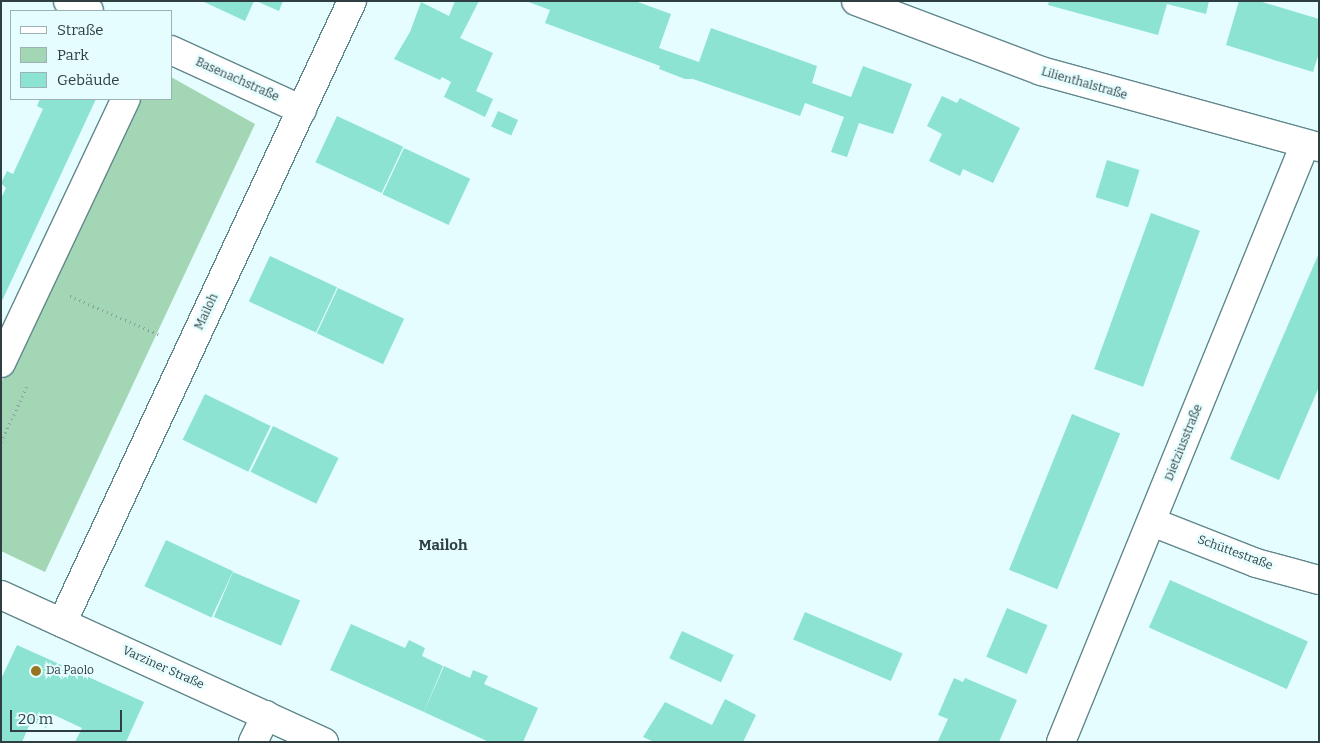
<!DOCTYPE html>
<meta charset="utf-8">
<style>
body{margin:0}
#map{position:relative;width:1320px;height:743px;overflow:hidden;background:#e5fdff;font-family:Bitter,serif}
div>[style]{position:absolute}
.green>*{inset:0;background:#a2d6b5}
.building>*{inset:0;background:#8ce3d1;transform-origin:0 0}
.path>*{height:3px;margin-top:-1.5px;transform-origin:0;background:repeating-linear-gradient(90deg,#8b9fa1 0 1px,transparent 0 5px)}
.roads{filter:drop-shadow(1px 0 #62878b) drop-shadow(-1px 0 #62878b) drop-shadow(0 1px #62878b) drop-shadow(0 -1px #62878b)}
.minor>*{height:28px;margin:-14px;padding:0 14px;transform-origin:14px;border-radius:14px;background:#fff}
.dots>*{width:14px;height:14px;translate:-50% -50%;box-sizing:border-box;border:2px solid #e5fdff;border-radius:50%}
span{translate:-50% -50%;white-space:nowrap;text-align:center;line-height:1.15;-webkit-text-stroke:4px #e5fdff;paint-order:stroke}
.street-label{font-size:12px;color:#2f3f41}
.poi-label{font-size:12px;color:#2f3f41}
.left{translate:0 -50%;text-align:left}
.quarter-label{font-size:15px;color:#2f3f41;font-weight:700}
.frame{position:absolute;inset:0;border:2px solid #2f3f41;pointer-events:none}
.legend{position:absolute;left:10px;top:10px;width:162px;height:90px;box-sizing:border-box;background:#e5fdff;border:1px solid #9cb1b3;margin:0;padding:6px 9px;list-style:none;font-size:15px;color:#2f3f41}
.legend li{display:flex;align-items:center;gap:10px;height:25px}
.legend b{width:25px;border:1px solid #9cb1b3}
.scale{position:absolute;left:10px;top:710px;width:112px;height:22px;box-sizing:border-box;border:2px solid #2f3f41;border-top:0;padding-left:6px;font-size:15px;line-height:18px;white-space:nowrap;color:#2f3f41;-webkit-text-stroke:4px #e5fdff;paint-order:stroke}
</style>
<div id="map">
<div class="green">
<div style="clip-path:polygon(171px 77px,255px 124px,45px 572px,1px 551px,1px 383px,134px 99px,171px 99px)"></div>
</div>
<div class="building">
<div style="clip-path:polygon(202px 1px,254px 1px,245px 21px)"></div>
<div style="clip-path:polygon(256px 1px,283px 1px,279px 11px)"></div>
<div style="clip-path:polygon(455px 1px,479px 1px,460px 38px,493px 53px,476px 91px,493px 99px,485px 117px,444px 97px,451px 82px,442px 77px,440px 80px,394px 59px,410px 32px,421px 2px,449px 16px)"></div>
<div style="clip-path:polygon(526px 1px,635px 1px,671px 14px,659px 48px,699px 62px,711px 28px,817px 66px,812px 83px,851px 97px,863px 66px,912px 84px,893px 134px,859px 123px,847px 157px,831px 152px,844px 117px,805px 103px,800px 116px,693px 79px,685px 79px,659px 69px,660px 66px,545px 23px,550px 10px)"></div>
<div style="clip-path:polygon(1049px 1px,1209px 1px,1206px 14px,1167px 4px,1158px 35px,1048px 5px)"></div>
<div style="clip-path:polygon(1239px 1px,1259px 1px,1319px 19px,1319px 53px,1313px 72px,1226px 45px)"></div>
<div style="clip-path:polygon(942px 96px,957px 103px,960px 98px,1020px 128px,993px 183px,963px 169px,960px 176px,929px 161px,942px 134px,927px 126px)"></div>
<div style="clip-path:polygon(40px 99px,96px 99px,1px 303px,1px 198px,6px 188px,1px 183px,7px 171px,13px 174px,43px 109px,37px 106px)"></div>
<div style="left:498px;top:111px;width:22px;height:17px;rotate:24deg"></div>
<div style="left:337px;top:116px;width:73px;height:51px;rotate:25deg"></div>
<div style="left:404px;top:148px;width:73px;height:51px;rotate:25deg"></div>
<div style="left:1107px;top:160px;width:34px;height:39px;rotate:17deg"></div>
<div style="left:1151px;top:213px;width:52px;height:166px;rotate:20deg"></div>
<div style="clip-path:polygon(1319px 253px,1319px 387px,1279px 480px,1230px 459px)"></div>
<div style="left:270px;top:256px;width:74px;height:50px;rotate:25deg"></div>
<div style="left:338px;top:288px;width:73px;height:50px;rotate:25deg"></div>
<div style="left:205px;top:394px;width:73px;height:51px;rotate:26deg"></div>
<div style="left:1072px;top:414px;width:52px;height:168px;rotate:22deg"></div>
<div style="left:273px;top:426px;width:73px;height:51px;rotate:26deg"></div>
<div style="left:166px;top:540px;width:74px;height:51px;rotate:25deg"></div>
<div style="left:233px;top:572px;width:73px;height:49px;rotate:23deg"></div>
<div style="left:1170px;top:580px;width:151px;height:52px;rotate:24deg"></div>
<div style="left:1007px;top:608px;width:44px;height:53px;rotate:23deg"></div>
<div style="left:805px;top:612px;width:106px;height:30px;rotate:23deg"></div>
<div style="clip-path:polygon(351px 624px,405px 648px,409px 640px,425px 648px,422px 656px,443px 666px,424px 712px,330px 670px)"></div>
<div style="left:682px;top:631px;width:57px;height:30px;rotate:25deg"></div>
<div style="clip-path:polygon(17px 645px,144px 702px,126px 742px,75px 742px,82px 728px,52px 714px,46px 728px,31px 721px,22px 742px,1px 742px,1px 679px)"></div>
<div style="clip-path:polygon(444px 666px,470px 678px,473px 670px,488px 676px,484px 684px,538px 708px,523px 742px,489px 742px,424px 712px)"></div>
<div style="clip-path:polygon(954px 678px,963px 682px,965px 678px,1017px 700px,999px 742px,938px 741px,948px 719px,938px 715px)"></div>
<div style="clip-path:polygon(725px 699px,756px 715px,743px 742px,654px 742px,643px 737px,665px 702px,712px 725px)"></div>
</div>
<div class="path">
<div style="left:70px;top:296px;width:98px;rotate:23.4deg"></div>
<div style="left:1px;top:442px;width:64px;rotate:-65deg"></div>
</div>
<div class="roads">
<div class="minor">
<div style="left:68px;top:1px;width:23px;rotate:25deg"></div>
<div style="left:856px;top:1px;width:198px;rotate:20.7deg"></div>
<div style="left:1041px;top:71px;width:288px;rotate:15.3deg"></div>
<div style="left:171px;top:50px;width:144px;rotate:24.6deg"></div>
<div style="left:1px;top:363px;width:292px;rotate:-64.7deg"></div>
<div style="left:1152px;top:522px;width:112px;rotate:21.5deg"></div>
<div style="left:1256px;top:563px;width:65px;rotate:15.1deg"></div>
<div style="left:1px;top:595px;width:355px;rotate:24.5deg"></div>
<div style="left:62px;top:623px;width:686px;rotate:-65deg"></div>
<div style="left:253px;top:742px;width:30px;rotate:-64deg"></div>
<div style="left:1061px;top:742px;width:646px;rotate:-67.8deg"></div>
</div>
</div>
<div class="dots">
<div style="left:36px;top:671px;background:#97751e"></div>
</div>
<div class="street-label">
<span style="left:237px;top:80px;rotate:24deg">Basenachstraße</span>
<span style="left:1084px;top:84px;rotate:16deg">Lilienthalstraße</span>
<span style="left:207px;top:312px;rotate:-65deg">Mailoh</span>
<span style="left:1184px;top:443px;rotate:-68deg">Dietziusstraße</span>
<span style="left:1235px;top:553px;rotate:20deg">Schüttestraße</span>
<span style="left:163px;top:668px;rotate:24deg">Varziner Straße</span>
</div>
<div class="poi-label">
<span class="left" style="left:46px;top:671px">Da Paolo</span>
</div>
<div class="quarter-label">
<span style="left:443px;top:546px">Mailoh</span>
</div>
<div class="frame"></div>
<ul class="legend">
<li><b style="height:6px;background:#fff"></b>Straße</li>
<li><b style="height:14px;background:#a2d6b5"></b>Park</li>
<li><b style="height:14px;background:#8ce3d1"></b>Gebäude</li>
</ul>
<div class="scale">20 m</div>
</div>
